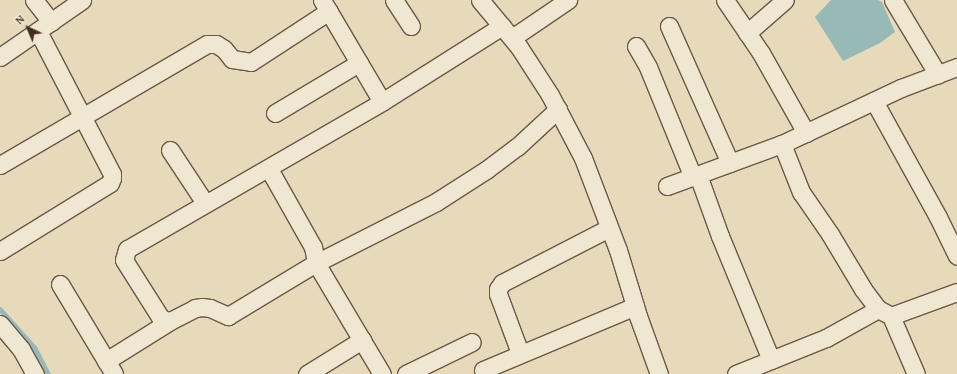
<!DOCTYPE html>
<style>
body{margin:0}
#map{position:relative;width:957px;height:374px;overflow:hidden;background:#e7daba;font-family:"Gentium Book Plus",serif}
div>[style]{position:absolute}
.water>*{inset:0;background:#98bab6}
.stream>*{height:4.5px;margin:-2.25px;padding:0 2.25px;transform-origin:2.25px;border-radius:2.25px;background:#98bab6}
.roads{filter:drop-shadow(1px 0 #6b5846) drop-shadow(-1px 0 #6b5846) drop-shadow(0 1px #6b5846) drop-shadow(0 -1px #6b5846)}
.minor>*{height:17px;margin:-8.5px;padding:0 8.5px;transform-origin:8.5px;border-radius:8.5px;background:#efe7d2}
span{translate:-50% -50%;white-space:nowrap;text-align:center;line-height:1.15;-webkit-text-stroke:4px #efe7d2;paint-order:stroke}
.north{position:absolute;left:8px;top:8px;width:40px;height:40px;-webkit-text-stroke:3px #efe7d2;paint-order:stroke;rotate:316deg;font-size:11px;font-weight:700;line-height:16px;text-align:center;color:#422d1f}
.north::after{content:'';display:block;margin:auto;width:14px;height:18px;background:#422d1f;clip-path:polygon(50% 0,100% 100%,50% 72%,0 100%)}
</style>
<div id="map">
<div class="water">
<div style="clip-path:polygon(831px 0,878px 0,882px 2px,895px 32px,880px 43px,843px 61px,815px 17px)"></div>
</div>
<div class="stream">
<div style="left:0;top:309px;width:52px;rotate:48.1deg"></div>
<div style="left:35px;top:348px;width:29px;rotate:63deg"></div>
</div>
<div class="roads">
<div class="minor">
<div style="left:34px;top:0;width:28px;rotate:52deg"></div>
<div style="left:322px;top:0;width:118px;rotate:59.5deg"></div>
<div style="left:394px;top:0;width:31px;rotate:57deg"></div>
<div style="left:480px;top:0;width:61px;rotate:50.3deg"></div>
<div style="left:519px;top:47px;width:57px;rotate:57.1deg"></div>
<div style="left:550px;top:95px;width:71px;rotate:62.4deg"></div>
<div style="left:583px;top:158px;width:98px;rotate:69.2deg"></div>
<div style="left:618px;top:250px;width:69px;rotate:73.1deg"></div>
<div style="left:638px;top:316px;width:62px;rotate:70.1deg"></div>
<div style="left:725px;top:0;width:64px;rotate:55.8deg"></div>
<div style="left:761px;top:53px;width:92px;rotate:60.6deg"></div>
<div style="left:893px;top:0;width:87px;rotate:59deg"></div>
<div style="left:502px;top:26px;width:142px;rotate:147.7deg"></div>
<div style="left:382px;top:102px;width:294px;rotate:150deg"></div>
<div style="left:127px;top:249px;width:11px;rotate:105deg"></div>
<div style="left:124px;top:260px;width:67px;rotate:57.7deg"></div>
<div style="left:160px;top:317px;width:5px;rotate:37deg"></div>
<div style="left:164px;top:320px;width:6px;rotate:9deg"></div>
<div style="left:170px;top:321px;width:28px;rotate:-27deg"></div>
<div style="left:195px;top:308px;width:7px;rotate:-8deg"></div>
<div style="left:202px;top:307px;width:8px;rotate:7deg"></div>
<div style="left:210px;top:308px;width:20px;rotate:24deg"></div>
<div style="left:228px;top:316px;width:103px;rotate:-31.1deg"></div>
<div style="left:316px;top:263px;width:135px;rotate:-26.9deg"></div>
<div style="left:436px;top:202px;width:59px;rotate:-32.6deg"></div>
<div style="left:486px;top:170px;width:39px;rotate:-37deg"></div>
<div style="left:517px;top:147px;width:56px;rotate:-42.8deg"></div>
<div style="left:669px;top:26px;width:150px;rotate:66deg"></div>
<div style="left:747px;top:33px;width:50px;rotate:-41deg"></div>
<div style="left:512px;top:38px;width:68px;rotate:-34.2deg"></div>
<div style="left:636px;top:46px;width:24px;rotate:60deg"></div>
<div style="left:648px;top:67px;width:119px;rotate:67.8deg"></div>
<div style="left:0;top:57px;width:100px;rotate:-34.8deg"></div>
<div style="left:874px;top:101px;width:132px;rotate:61.1deg"></div>
<div style="left:938px;top:217px;width:43px;rotate:64deg"></div>
<div style="left:275px;top:113px;width:98px;rotate:-30.8deg"></div>
<div style="left:170px;top:150px;width:64px;rotate:56.6deg"></div>
<div style="left:0;top:165px;width:240px;rotate:-30.3deg"></div>
<div style="left:207px;top:44px;width:9px"></div>
<div style="left:216px;top:44px;width:9px;rotate:32deg"></div>
<div style="left:224px;top:49px;width:13px;rotate:51deg"></div>
<div style="left:232px;top:59px;width:19px;rotate:9deg"></div>
<div style="left:251px;top:62px;width:93px;rotate:-33.2deg"></div>
<div style="left:269px;top:169px;width:90px;rotate:60.6deg"></div>
<div style="left:313px;top:247px;width:16px;rotate:79deg"></div>
<div style="left:316px;top:263px;width:129px;rotate:59.3deg"></div>
<div style="left:698px;top:175px;width:65px;rotate:70.2deg"></div>
<div style="left:720px;top:236px;width:134px;rotate:67.6deg"></div>
<div style="left:667px;top:186px;width:122px;rotate:-20.1deg"></div>
<div style="left:782px;top:144px;width:132px;rotate:-25.2deg"></div>
<div style="left:901px;top:88px;width:60px;rotate:-20.6deg"></div>
<div style="left:0;top:251px;width:129px;rotate:-31.7deg"></div>
<div style="left:110px;top:183px;width:5px;rotate:-68deg"></div>
<div style="left:112px;top:178px;width:4px;rotate:-90deg"></div>
<div style="left:112px;top:174px;width:161px;rotate:-117.4deg"></div>
<div style="left:60px;top:284px;width:105px;rotate:59deg"></div>
<div style="left:878px;top:309px;width:15px;rotate:28deg"></div>
<div style="left:891px;top:316px;width:63px;rotate:66.7deg"></div>
<div style="left:891px;top:316px;width:70px;rotate:-20deg"></div>
<div style="left:0;top:324px;width:33px;rotate:50deg"></div>
<div style="left:21px;top:349px;width:29px;rotate:61deg"></div>
<div style="left:520px;top:353px;width:63px;rotate:-110.4deg"></div>
<div style="left:498px;top:294px;width:5px;rotate:-90deg"></div>
<div style="left:498px;top:289px;width:7px;rotate:-56deg"></div>
<div style="left:502px;top:283px;width:120px;rotate:-27.2deg"></div>
<div style="left:106px;top:361px;width:75px;rotate:-32deg"></div>
<div style="left:483px;top:370px;width:165px;rotate:-22.8deg"></div>
<div style="left:307px;top:374px;width:65px;rotate:-31.7deg"></div>
<div style="left:406px;top:374px;width:73px;rotate:-25.9deg"></div>
<div style="left:736px;top:374px;width:97px;rotate:-21.8deg"></div>
<div style="left:826px;top:338px;width:60px;rotate:-29.1deg"></div>
<div style="left:878px;top:309px;width:25px;rotate:-127deg"></div>
<div style="left:863px;top:289px;width:64px;rotate:-121deg"></div>
<div style="left:830px;top:234px;width:51px;rotate:-124.6deg"></div>
<div style="left:801px;top:192px;width:52px;rotate:-111.6deg"></div>
</div>
</div>
<div class="north">N</div>
</div>
